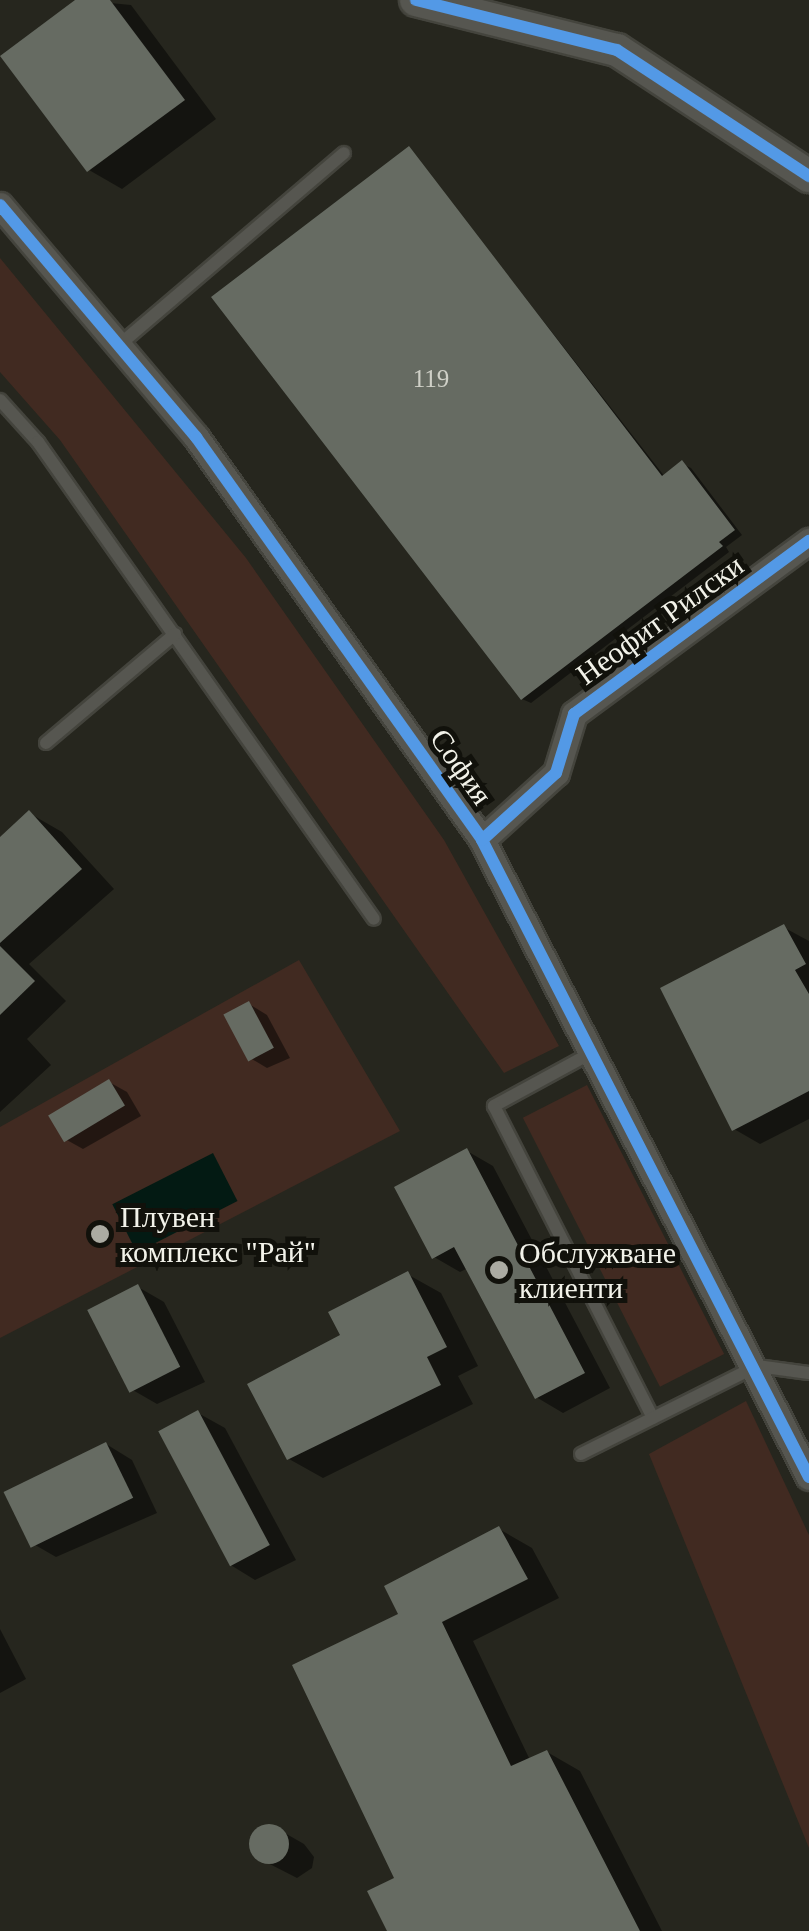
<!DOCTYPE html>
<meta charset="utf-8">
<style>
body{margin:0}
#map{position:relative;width:809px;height:1931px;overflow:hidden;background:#26261e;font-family:Georgia,serif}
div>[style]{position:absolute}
.green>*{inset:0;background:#412a21;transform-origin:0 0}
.water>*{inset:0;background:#031a13;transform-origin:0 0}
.shadow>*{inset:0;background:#0007}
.building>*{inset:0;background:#666b62;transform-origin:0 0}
.round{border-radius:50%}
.roads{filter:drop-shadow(2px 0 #44443d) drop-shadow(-2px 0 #44443d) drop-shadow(0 2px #44443d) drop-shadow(0 -2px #44443d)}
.service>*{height:12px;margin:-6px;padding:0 6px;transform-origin:6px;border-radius:6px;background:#565650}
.minor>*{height:25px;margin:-12.5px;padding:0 12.5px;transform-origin:12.5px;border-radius:12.5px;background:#565650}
.tertiary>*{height:32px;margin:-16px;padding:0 16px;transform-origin:16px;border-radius:16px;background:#565650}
.cycleway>*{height:12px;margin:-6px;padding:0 6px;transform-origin:6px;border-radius:6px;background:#5399e6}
.dots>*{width:28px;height:28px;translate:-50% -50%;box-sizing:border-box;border:5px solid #11110b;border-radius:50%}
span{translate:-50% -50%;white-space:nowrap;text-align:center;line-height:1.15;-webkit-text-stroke:10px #11110b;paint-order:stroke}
.number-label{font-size:25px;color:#cfd0c7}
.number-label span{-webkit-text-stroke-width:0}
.street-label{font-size:30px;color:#f2f2e9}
.poi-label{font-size:30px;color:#f2f2e9}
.left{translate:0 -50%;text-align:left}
</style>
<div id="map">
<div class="green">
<div style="clip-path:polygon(0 258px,246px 558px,444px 840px,559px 1046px,504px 1073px,60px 440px,0 372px)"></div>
<div style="clip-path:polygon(299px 960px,400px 1131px,0 1338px,0 1127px)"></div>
<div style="left:587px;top:1085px;width:302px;height:72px;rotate:63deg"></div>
<div style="clip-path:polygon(746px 1401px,809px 1535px,809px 1848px,649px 1454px)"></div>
</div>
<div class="water">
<div style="left:213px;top:1153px;width:54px;height:113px;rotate:63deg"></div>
</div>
<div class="shadow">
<div style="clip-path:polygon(79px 0,131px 5px,216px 119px,122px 189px,89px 170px)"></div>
<div style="clip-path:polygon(409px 149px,665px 477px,682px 464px,691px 468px,742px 535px,726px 547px,729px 552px,531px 703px,522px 699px)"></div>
<div style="clip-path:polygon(29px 813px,62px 832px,114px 889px,29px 964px,66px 1001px,27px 1039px,51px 1065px,0 1112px,0 840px)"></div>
<div style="clip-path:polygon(783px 927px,809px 941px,809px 1119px,760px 1144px,734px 1129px)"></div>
<div style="clip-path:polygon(249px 1004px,267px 1015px,290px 1058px,267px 1068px,250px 1058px)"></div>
<div style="clip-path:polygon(109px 1082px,127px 1092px,141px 1116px,83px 1149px,65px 1139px)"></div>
<div style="clip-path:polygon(467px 1151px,493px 1166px,610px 1388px,563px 1413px,536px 1397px,468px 1268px,460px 1272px,434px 1257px)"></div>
<div style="clip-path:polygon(407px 1274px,441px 1293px,478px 1366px,458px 1376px,473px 1404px,323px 1478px,289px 1459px,343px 1336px)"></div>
<div style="clip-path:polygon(138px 1287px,164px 1302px,205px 1382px,157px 1404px,131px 1389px)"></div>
<div style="clip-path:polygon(198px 1413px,225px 1428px,296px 1560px,255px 1580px,229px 1564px)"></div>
<div style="clip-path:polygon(106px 1444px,132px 1460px,157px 1513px,56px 1557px,30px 1542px)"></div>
<div style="clip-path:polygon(499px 1529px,532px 1548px,559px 1598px,473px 1641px,530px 1760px,547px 1752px,580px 1771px,662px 1931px,389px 1931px,397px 1879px,401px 1615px)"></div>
<div style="clip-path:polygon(0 1629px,26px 1679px,0 1693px)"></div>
<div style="clip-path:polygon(276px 1828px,304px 1844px,314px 1857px,312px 1868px,297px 1878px,258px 1858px,253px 1836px)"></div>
</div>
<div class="building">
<div style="clip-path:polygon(75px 0,110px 0,185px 100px,87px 172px,0 56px)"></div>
<div style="clip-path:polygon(409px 146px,662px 476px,682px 460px,735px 530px,719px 542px,723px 546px,521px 700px,211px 297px)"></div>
<div style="clip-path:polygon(29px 810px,82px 869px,0 943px,0 837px)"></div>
<div style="clip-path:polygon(784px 924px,806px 964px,795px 970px,809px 994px,809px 1091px,732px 1131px,660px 988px)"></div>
<div style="clip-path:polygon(0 946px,35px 981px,0 1015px)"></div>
<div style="left:249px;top:1001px;width:53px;height:29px;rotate:62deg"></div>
<div style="left:109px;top:1079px;width:31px;height:71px;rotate:59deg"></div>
<div style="clip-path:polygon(467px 1148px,585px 1373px,535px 1399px,454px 1247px,432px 1259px,394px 1187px)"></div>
<div style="clip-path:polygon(408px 1271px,447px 1347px,427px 1357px,441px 1385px,287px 1460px,247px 1384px,340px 1335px,328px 1312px)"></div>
<div style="left:138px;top:1284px;width:93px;height:57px;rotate:63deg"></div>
<div style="left:198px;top:1410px;width:153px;height:45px;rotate:62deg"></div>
<div style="left:106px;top:1442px;width:62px;height:114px;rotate:64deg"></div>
<div style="clip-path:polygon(499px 1526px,528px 1579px,442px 1622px,511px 1766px,547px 1750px,640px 1931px,387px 1931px,367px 1891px,394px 1878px,292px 1665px,398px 1614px,384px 1586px)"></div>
<div class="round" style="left:249px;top:1824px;width:40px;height:40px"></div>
</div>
<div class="roads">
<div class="service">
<div style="left:118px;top:346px;width:297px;rotate:-40.5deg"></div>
<div style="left:0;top:400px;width:57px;rotate:47.9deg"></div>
<div style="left:38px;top:442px;width:583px;rotate:54.84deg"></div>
<div style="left:46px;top:743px;width:169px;rotate:-40.2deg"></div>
<div style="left:593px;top:1052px;width:113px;rotate:151.4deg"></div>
<div style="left:494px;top:1106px;width:350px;rotate:63deg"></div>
<div style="left:581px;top:1454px;width:197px;rotate:-26.6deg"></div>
<div style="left:757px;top:1366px;width:52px;rotate:7.7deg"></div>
</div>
<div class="minor">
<div style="left:0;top:205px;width:304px;rotate:49.8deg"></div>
<div style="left:196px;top:437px;width:494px;rotate:54.6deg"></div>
<div style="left:482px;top:840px;width:716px;rotate:62.83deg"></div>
<div style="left:482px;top:840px;width:100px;rotate:-42.2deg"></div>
<div style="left:556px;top:773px;width:62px;rotate:-73deg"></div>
<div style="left:574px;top:714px;width:292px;rotate:-36.4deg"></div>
</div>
<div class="tertiary">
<div style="left:416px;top:0;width:207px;rotate:14deg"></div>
<div style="left:617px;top:50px;width:230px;rotate:33.3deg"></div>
</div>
</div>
<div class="cycleway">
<div style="left:416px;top:0;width:207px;rotate:14deg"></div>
<div style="left:617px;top:50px;width:230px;rotate:33.3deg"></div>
<div style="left:0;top:205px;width:304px;rotate:49.8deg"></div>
<div style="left:196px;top:437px;width:494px;rotate:54.6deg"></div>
<div style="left:482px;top:840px;width:716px;rotate:62.83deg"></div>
<div style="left:482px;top:840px;width:100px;rotate:-42.2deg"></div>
<div style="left:556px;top:773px;width:62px;rotate:-73deg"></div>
<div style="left:574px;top:714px;width:292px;rotate:-36.4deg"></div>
</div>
<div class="dots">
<div style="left:100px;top:1234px;background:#ababa2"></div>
<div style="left:499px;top:1270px;background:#ababa2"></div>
</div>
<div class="number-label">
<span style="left:431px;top:379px">119</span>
</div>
<div class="street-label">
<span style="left:660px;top:620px;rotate:-36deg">Неофит Рилски</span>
<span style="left:461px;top:767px;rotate:55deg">София</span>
</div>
<div class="poi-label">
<span class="left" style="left:120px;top:1234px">Плувен<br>комплекс "Рай"</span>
<span class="left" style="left:519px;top:1270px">Обслужване<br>клиенти</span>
</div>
</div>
